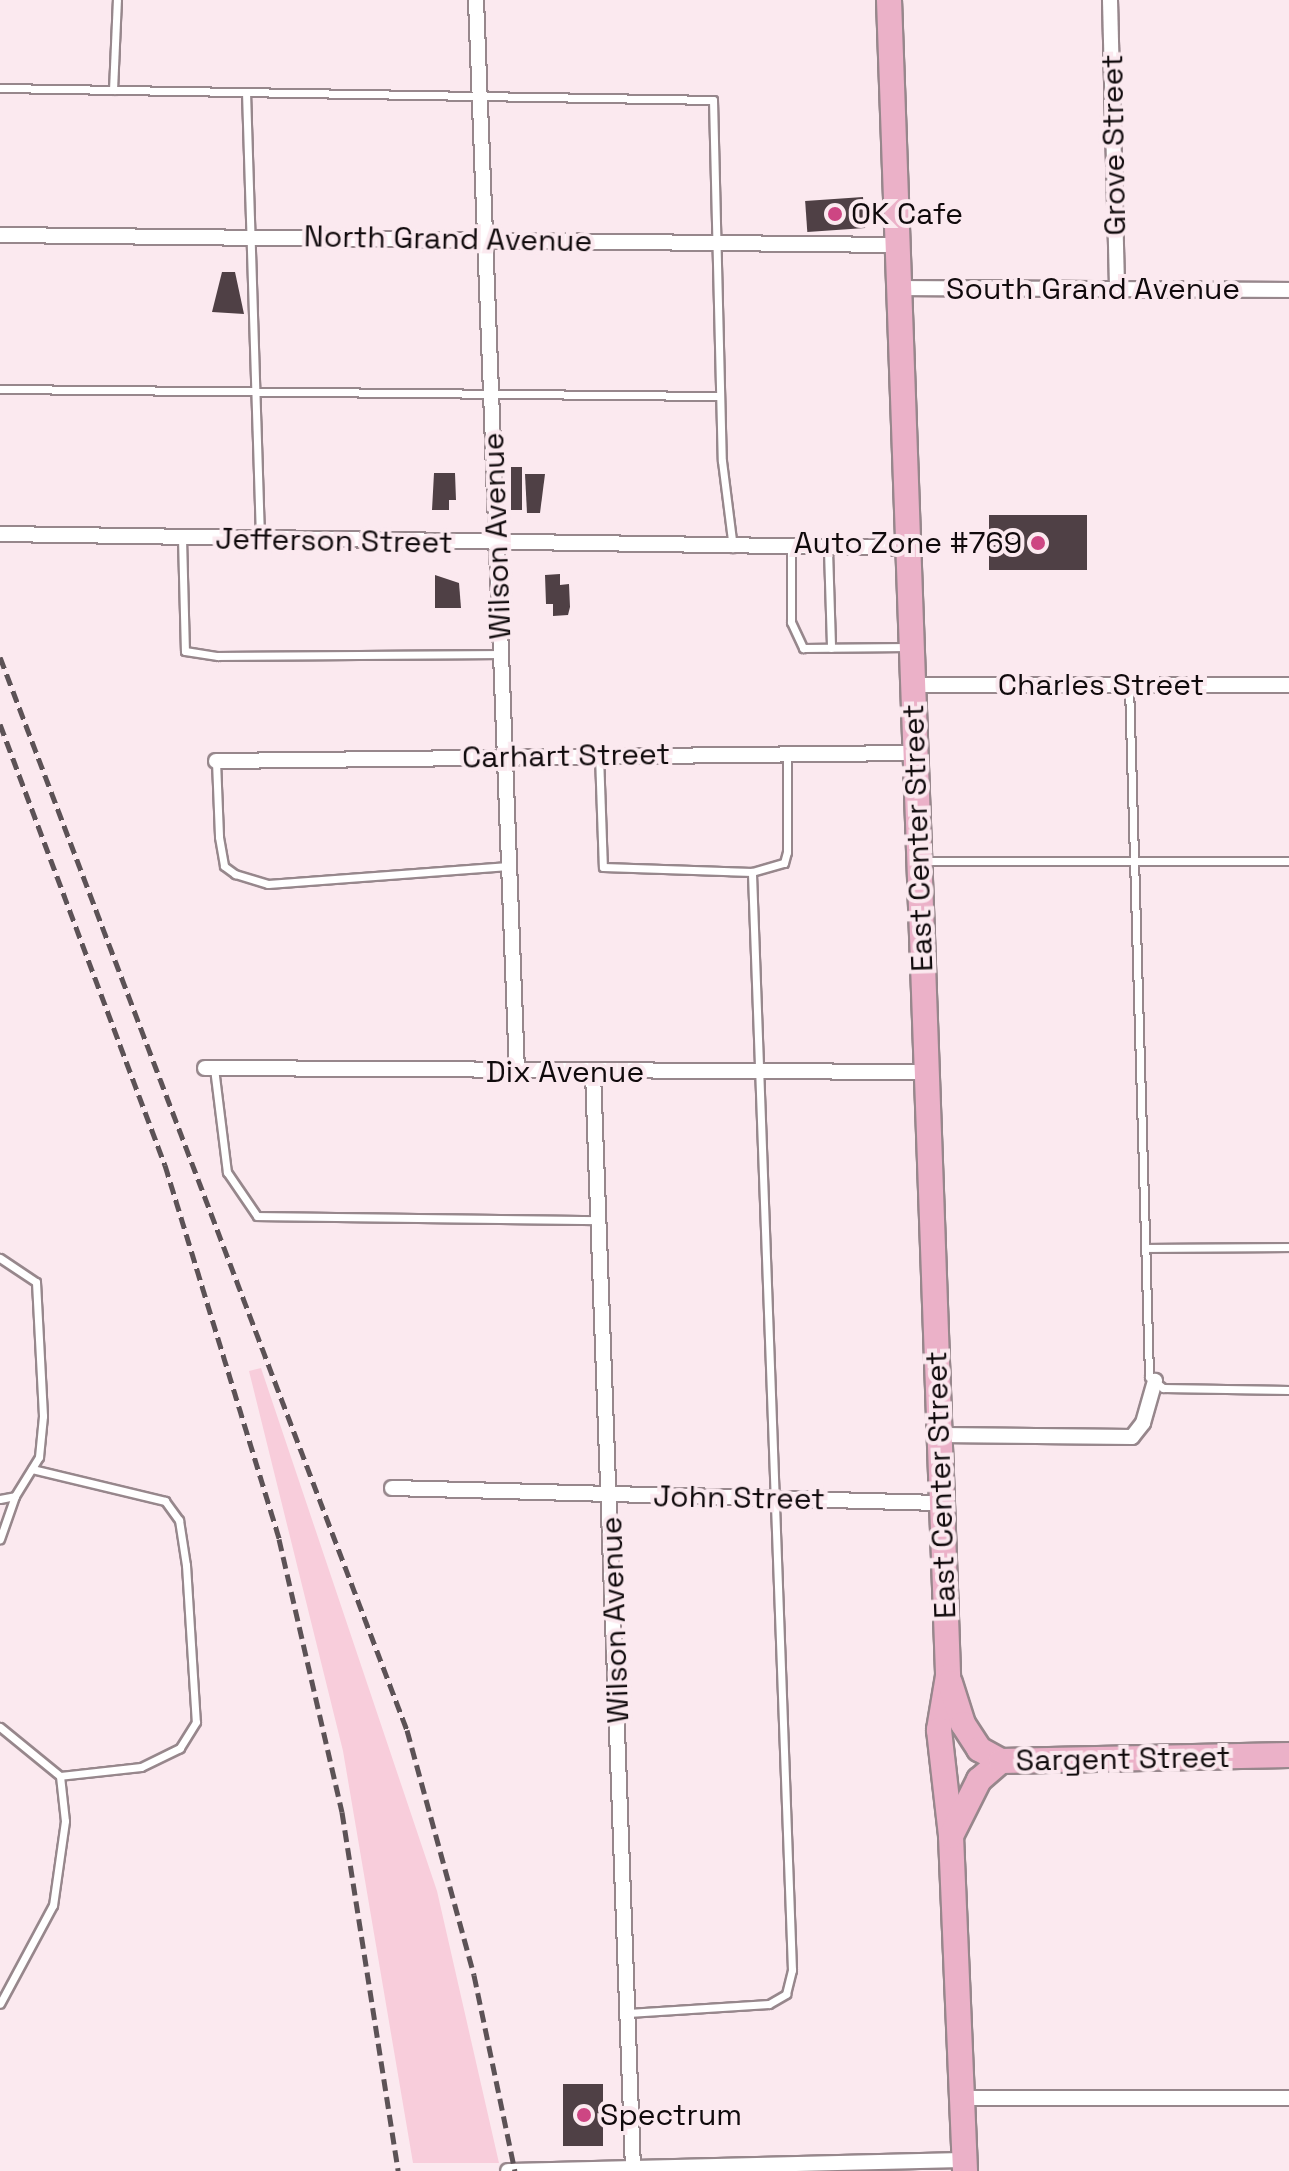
<!DOCTYPE html>
<style>
body{margin:0}
#map{position:relative;width:1289px;height:2171px;overflow:hidden;background:#fbe9ef;font-family:"Space Grotesk",sans-serif}
div>[style]{position:absolute}
.green>*{inset:0;background:#f8cddb}
.building>*{inset:0;background:#4f4045;transform-origin:0 0}
.roads{filter:drop-shadow(2px 0 #97878c) drop-shadow(-2px 0 #97878c) drop-shadow(0 2px #97878c) drop-shadow(0 -2px #97878c)}
.service>*{height:7px;margin:-3.5px;padding:0 3.5px;transform-origin:3.5px;border-radius:3.5px;background:#fff}
.minor>*{height:14px;margin:-7px;padding:0 7px;transform-origin:7px;border-radius:7px;background:#fff}
.primary>*{height:24px;margin:-12px;padding:0 12px;transform-origin:12px;border-radius:12px;background:#ebb1c8}
.rail>*{height:5px;margin-top:-2.5px;transform-origin:0;background:repeating-linear-gradient(90deg,#5c5256 0 12px,transparent 0 18px)}
.dots>*{width:22px;height:22px;translate:-50% -50%;box-sizing:border-box;border:4px solid #fbe9ef;border-radius:50%}
span{translate:-50% -50%;white-space:nowrap;text-align:center;line-height:1.15;-webkit-text-stroke:8px #fbe9ef;paint-order:stroke}
.street-label{font-size:30px;color:#100a0c}
.poi-label{font-size:30px;color:#100a0c}
.left{translate:0 -50%;text-align:left}
.right{translate:-100% -50%;text-align:right}
</style>
<div id="map">
<div class="green">
<div style="clip-path:polygon(261px 1368px,437px 1891px,499px 2163px,413px 2163px,343px 1751px,249px 1371px)"></div>
</div>
<div class="building">
<div style="left:863px;top:197px;width:31px;height:58px;rotate:86deg"></div>
<div style="clip-path:polygon(222px 272px,235px 272px,244px 314px,212px 312px)"></div>
<div style="left:511px;top:467px;width:11px;height:43px"></div>
<div style="clip-path:polygon(434px 473px,455px 473px,456px 500px,449px 500px,449px 510px,432px 510px)"></div>
<div style="clip-path:polygon(525px 474px,545px 474px,540px 513px,527px 513px)"></div>
<div style="left:989px;top:515px;width:98px;height:55px"></div>
<div style="clip-path:polygon(560px 574px,560px 585px,569px 584px,570px 607px,568px 615px,553px 616px,553px 604px,546px 604px,545px 575px)"></div>
<div style="clip-path:polygon(435px 575px,459px 583px,461px 608px,435px 608px)"></div>
<div style="left:563px;top:2084px;width:40px;height:62px"></div>
</div>
<div class="roads">
<div class="service">
<div style="left:0;top:88px;width:713px;rotate:0.96deg"></div>
<div style="left:713px;top:100px;width:361px;rotate:88.6deg"></div>
<div style="left:722px;top:461px;width:88px;rotate:82.8deg"></div>
<div style="left:113px;top:90px;width:90px;rotate:-87.5deg"></div>
<div style="left:246px;top:92px;width:446px;rotate:88.2deg"></div>
<div style="left:0;top:389px;width:720px;rotate:0.56deg"></div>
<div style="left:182px;top:538px;width:113px;rotate:88.5deg"></div>
<div style="left:185px;top:651px;width:33px;rotate:9deg"></div>
<div style="left:218px;top:656px;width:282px;rotate:-0.4deg"></div>
<div style="left:791px;top:549px;width:73px;rotate:90deg"></div>
<div style="left:791px;top:622px;width:29px;rotate:65deg"></div>
<div style="left:803px;top:648px;width:106px;rotate:-0.5deg"></div>
<div style="left:828px;top:550px;width:98px;rotate:88.2deg"></div>
<div style="left:1129px;top:685px;width:692px;rotate:88.34deg"></div>
<div style="left:1149px;top:1377px;width:18px;rotate:38deg"></div>
<div style="left:1163px;top:1388px;width:126px;rotate:0.9deg"></div>
<div style="left:599px;top:755px;width:112px;rotate:88deg"></div>
<div style="left:603px;top:867px;width:149px;rotate:1.9deg"></div>
<div style="left:216px;top:761px;width:76px;rotate:87.7deg"></div>
<div style="left:219px;top:837px;width:29px;rotate:80deg"></div>
<div style="left:224px;top:866px;width:14px;rotate:36deg"></div>
<div style="left:235px;top:874px;width:34px;rotate:17deg"></div>
<div style="left:268px;top:884px;width:241px;rotate:-4.3deg"></div>
<div style="left:923px;top:861px;width:366px"></div>
<div style="left:214px;top:1068px;width:105px;rotate:82.9deg"></div>
<div style="left:227px;top:1172px;width:53px;rotate:55.7deg"></div>
<div style="left:257px;top:1216px;width:342px;rotate:0.7deg"></div>
<div style="left:1146px;top:1248px;width:143px;rotate:-0.4deg"></div>
<div style="left:0;top:1258px;width:43px;rotate:33.7deg"></div>
<div style="left:36px;top:1282px;width:134px;rotate:87deg"></div>
<div style="left:43px;top:1416px;width:41px;rotate:95.6deg"></div>
<div style="left:39px;top:1457px;width:46px;rotate:121.6deg"></div>
<div style="left:15px;top:1496px;width:46px;rotate:109.2deg"></div>
<div style="left:32px;top:1469px;width:137px;rotate:13.5deg"></div>
<div style="left:165px;top:1501px;width:24px;rotate:54deg"></div>
<div style="left:179px;top:1520px;width:46px;rotate:81.2deg"></div>
<div style="left:186px;top:1565px;width:157px;rotate:86.4deg"></div>
<div style="left:196px;top:1722px;width:31px;rotate:122deg"></div>
<div style="left:180px;top:1748px;width:43px;rotate:154deg"></div>
<div style="left:141px;top:1767px;width:81px;rotate:173.7deg"></div>
<div style="left:0;top:1499px;width:15px;rotate:-11deg"></div>
<div style="left:0;top:1727px;width:77px;rotate:39.2deg"></div>
<div style="left:60px;top:1776px;width:45px;rotate:83.7deg"></div>
<div style="left:65px;top:1821px;width:85px;rotate:98.1deg"></div>
<div style="left:53px;top:1905px;width:112px;rotate:118.2deg"></div>
<div style="left:628px;top:2013px;width:141px;rotate:-3.7deg"></div>
<div style="left:769px;top:2004px;width:20px;rotate:-30deg"></div>
<div style="left:786px;top:1994px;width:25px;rotate:-76deg"></div>
<div style="left:792px;top:1970px;width:1099px;rotate:-92.09deg"></div>
<div style="left:752px;top:872px;width:33px;rotate:-16deg"></div>
<div style="left:784px;top:863px;width:11px;rotate:-75deg"></div>
<div style="left:787px;top:852px;width:98px;rotate:-90deg"></div>
</div>
<div class="minor">
<div style="left:476px;top:0;width:1073px;rotate:87.81deg"></div>
<div style="left:1110px;top:0;width:290px;rotate:88.6deg"></div>
<div style="left:0;top:235px;width:897px;rotate:0.64deg"></div>
<div style="left:898px;top:288px;width:391px;rotate:0.3deg"></div>
<div style="left:0;top:534px;width:909px;rotate:0.88deg"></div>
<div style="left:913px;top:685px;width:376px"></div>
<div style="left:216px;top:761px;width:699px;rotate:-0.66deg"></div>
<div style="left:205px;top:1068px;width:721px;rotate:0.32deg"></div>
<div style="left:593px;top:1073px;width:1095px;rotate:87.91deg"></div>
<div style="left:940px;top:1435px;width:192px;rotate:0.6deg"></div>
<div style="left:1132px;top:1437px;width:18px;rotate:-52deg"></div>
<div style="left:1143px;top:1423px;width:44px;rotate:-74.1deg"></div>
<div style="left:392px;top:1488px;width:549px;rotate:1.57deg"></div>
<div style="left:962px;top:2098px;width:327px"></div>
<div style="left:508px;top:2171px;width:457px;rotate:-1.4deg"></div>
</div>
<div class="primary">
<div style="left:889px;top:0;width:1677px;rotate:87.98deg"></div>
<div style="left:948px;top:1676px;width:55px;rotate:99.5deg"></div>
<div style="left:939px;top:1730px;width:107px;rotate:83.5deg"></div>
<div style="left:951px;top:1836px;width:335px;rotate:87.6deg"></div>
<div style="left:950px;top:1683px;width:43px;rotate:72.4deg"></div>
<div style="left:963px;top:1724px;width:30px;rotate:57deg"></div>
<div style="left:979px;top:1749px;width:25px;rotate:29deg"></div>
<div style="left:951px;top:1836px;width:63px;rotate:-63.4deg"></div>
<div style="left:979px;top:1780px;width:29px;rotate:-41deg"></div>
<div style="left:1001px;top:1761px;width:288px;rotate:-1.2deg"></div>
</div>
</div>
<div class="rail">
<div style="left:0;top:657px;width:1148px;rotate:69.23deg"></div>
<div style="left:407px;top:1730px;width:254px;rotate:74.7deg"></div>
<div style="left:474px;top:1975px;width:200px;rotate:78.2deg"></div>
<div style="left:0;top:724px;width:471px;rotate:69.5deg"></div>
<div style="left:165px;top:1165px;width:391px;rotate:73deg"></div>
<div style="left:279px;top:1539px;width:280px;rotate:77deg"></div>
<div style="left:342px;top:1812px;width:363px;rotate:81.1deg"></div>
</div>
<div class="dots">
<div style="left:835px;top:214px;background:#cd4683"></div>
<div style="left:1038px;top:543px;background:#cd4683"></div>
<div style="left:584px;top:2115px;background:#cd4683"></div>
</div>
<div class="street-label">
<span style="left:1114px;top:145px;rotate:-91deg">Grove Street</span>
<span style="left:448px;top:239px;rotate:1deg">North Grand Avenue</span>
<span style="left:1093px;top:289px">South Grand Avenue</span>
<span style="left:497px;top:536px;rotate:-92deg">Wilson Avenue</span>
<span style="left:334px;top:541px;rotate:1deg">Jefferson Street</span>
<span style="left:1101px;top:685px">Charles Street</span>
<span style="left:566px;top:756px;rotate:-1deg">Carhart Street</span>
<span style="left:918px;top:838px;rotate:-92deg">East Center Street</span>
<span style="left:565px;top:1072px">Dix Avenue</span>
<span style="left:941px;top:1485px;rotate:-92deg">East Center Street</span>
<span style="left:739px;top:1498px;rotate:1deg">John Street</span>
<span style="left:615px;top:1620px;rotate:-92deg">Wilson Avenue</span>
<span style="left:1123px;top:1759px;rotate:-1deg">Sargent Street</span>
</div>
<div class="poi-label">
<span class="left" style="left:851px;top:214px">OK Cafe</span>
<span class="right" style="left:1022px;top:543px">Auto Zone #769</span>
<span class="left" style="left:600px;top:2115px">Spectrum</span>
</div>
</div>
